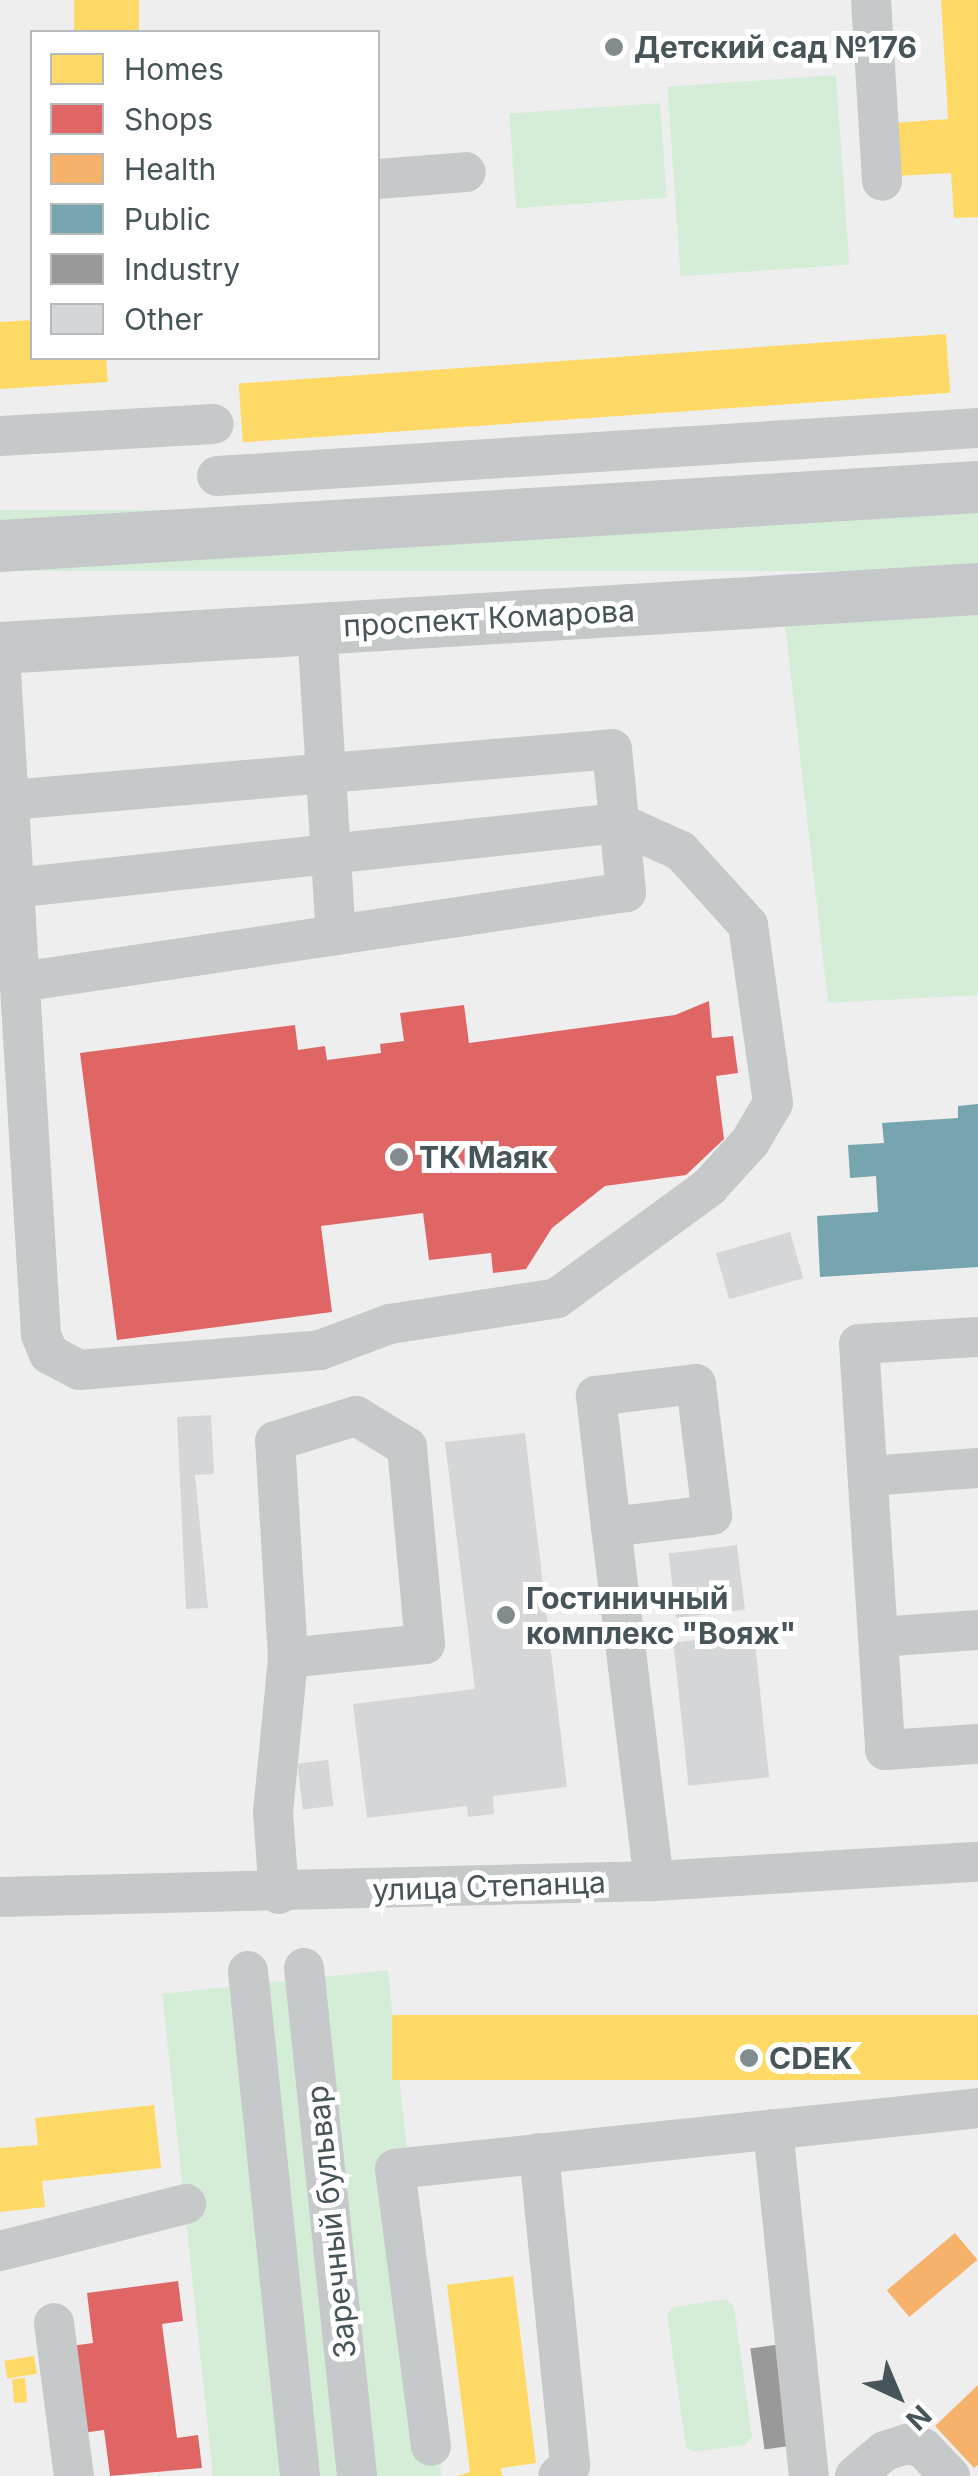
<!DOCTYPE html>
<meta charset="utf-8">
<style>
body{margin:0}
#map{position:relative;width:978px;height:2476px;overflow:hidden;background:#efeeee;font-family:Inter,sans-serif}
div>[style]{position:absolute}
.green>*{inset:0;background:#d4edd7;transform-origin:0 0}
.homes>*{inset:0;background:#ffd966;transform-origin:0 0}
.shops>*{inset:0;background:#e06666}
.health>*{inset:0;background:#f6b26b;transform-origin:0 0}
.public>*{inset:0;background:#76a5af}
.industry>*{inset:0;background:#999;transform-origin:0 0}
.building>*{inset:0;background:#d5d6d7;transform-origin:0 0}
.minor>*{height:40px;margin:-20px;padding:0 20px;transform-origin:20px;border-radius:20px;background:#c6c9ca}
.major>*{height:52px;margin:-26px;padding:0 26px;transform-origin:26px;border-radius:26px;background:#c4c8c9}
.dots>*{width:28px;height:28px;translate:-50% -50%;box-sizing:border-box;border:5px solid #fff;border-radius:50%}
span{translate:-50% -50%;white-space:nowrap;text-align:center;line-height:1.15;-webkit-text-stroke:10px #fff;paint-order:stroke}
.poi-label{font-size:30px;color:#46555a;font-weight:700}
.left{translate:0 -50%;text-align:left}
.street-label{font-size:30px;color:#46555a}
.legend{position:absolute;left:30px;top:30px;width:350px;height:330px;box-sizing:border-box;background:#fff;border:2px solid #b5bbbd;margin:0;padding:12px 18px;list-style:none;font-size:30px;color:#46555a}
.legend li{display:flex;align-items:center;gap:20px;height:50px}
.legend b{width:50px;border:2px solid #b5bbbd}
.north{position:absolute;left:848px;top:2346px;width:100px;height:100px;-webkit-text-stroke:8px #fff;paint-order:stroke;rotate:136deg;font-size:28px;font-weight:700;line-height:40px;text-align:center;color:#46555a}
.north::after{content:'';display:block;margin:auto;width:35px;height:45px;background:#46555a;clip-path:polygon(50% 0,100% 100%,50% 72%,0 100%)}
</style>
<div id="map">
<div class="green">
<div style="left:836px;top:75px;width:190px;height:169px;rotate:86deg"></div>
<div style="left:660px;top:103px;width:95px;height:151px;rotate:86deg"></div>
<div style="left:978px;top:510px;width:61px;height:980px;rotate:90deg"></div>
<div style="clip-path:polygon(978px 608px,978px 995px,828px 1003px,785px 624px)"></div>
<div style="left:388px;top:1970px;width:509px;height:227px;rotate:84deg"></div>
<div style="clip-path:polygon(726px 2299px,734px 2307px,752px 2436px,745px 2445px,694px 2452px,686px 2447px,667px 2315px,673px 2307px)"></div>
</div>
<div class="homes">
<div style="left:74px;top:0;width:65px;height:32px"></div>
<div style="clip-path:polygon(941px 0,978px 0,978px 217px,954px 218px,951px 173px,896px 176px,893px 123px,948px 119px)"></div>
<div style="clip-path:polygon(32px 320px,32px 358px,106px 358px,108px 382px,0 389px,0 322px)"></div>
<div style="left:946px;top:334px;width:59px;height:709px;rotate:86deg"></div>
<div style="left:978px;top:2015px;width:65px;height:586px;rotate:90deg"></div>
<div style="clip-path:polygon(154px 2105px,161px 2168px,42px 2181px,45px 2207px,0 2212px,0 2148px,38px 2145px,35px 2118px)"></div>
<div style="clip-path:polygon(513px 2276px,536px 2463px,501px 2468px,502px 2476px,457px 2476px,470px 2472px,447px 2285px)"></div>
<div style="left:34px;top:2356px;width:18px;height:30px;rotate:81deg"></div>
<div style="left:25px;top:2378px;width:24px;height:13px;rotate:85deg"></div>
</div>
<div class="shops">
<div style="clip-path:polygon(709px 1001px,712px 1038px,733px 1036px,738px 1073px,716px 1076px,724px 1139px,686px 1175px,605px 1186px,552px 1228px,526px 1269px,493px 1273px,491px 1253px,429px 1260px,423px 1213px,321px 1226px,332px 1312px,117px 1340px,80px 1053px,295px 1025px,298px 1050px,325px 1046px,327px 1060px,381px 1053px,380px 1044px,404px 1041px,400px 1013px,464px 1005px,469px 1043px,675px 1015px)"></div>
<div style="clip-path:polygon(178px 2281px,183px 2321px,162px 2324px,177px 2438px,198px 2435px,202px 2468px,110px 2476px,104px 2430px,82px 2433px,71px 2346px,93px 2343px,87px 2293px)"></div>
</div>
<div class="health">
<div style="left:955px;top:2233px;width:35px;height:89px;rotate:50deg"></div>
<div style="clip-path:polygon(978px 2385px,978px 2465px,974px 2468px,935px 2426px)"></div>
</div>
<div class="public">
<div style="clip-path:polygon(978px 1104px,978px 1267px,820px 1277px,817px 1216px,878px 1212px,876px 1176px,850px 1178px,848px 1145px,884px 1143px,882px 1123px,958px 1118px,958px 1106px)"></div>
</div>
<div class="industry">
<div style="left:782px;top:2344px;width:102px;height:32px;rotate:82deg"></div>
</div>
<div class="building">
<div style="left:790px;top:1232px;width:48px;height:77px;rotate:74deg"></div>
<div style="clip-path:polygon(211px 1415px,214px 1474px,195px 1475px,208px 1608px,186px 1609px,177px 1417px)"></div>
<div style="clip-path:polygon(525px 1433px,567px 1787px,493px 1796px,494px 1814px,468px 1817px,467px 1806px,367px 1818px,353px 1704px,475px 1689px,445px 1442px)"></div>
<div style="left:737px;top:1545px;width:65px;height:69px;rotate:83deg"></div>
<div style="left:754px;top:1634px;width:144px;height:81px;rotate:84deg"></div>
<div style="left:328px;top:1760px;width:46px;height:31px;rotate:83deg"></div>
</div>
<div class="minor">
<div style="left:871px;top:0;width:181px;rotate:86.5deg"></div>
<div style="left:378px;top:179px;width:88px;rotate:-4.5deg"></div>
<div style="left:0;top:436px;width:214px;rotate:-3.2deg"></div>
<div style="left:217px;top:476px;width:763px;rotate:-3.61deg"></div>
<div style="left:317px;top:628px;width:308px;rotate:86.5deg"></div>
<div style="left:0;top:655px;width:681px;rotate:86.55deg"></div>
<div style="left:41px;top:1335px;width:21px;rotate:67deg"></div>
<div style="left:49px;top:1354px;width:34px;rotate:28deg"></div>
<div style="left:79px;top:1370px;width:242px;rotate:-4.7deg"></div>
<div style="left:320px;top:1350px;width:75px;rotate:-20.4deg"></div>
<div style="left:390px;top:1324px;width:169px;rotate:-8.8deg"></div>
<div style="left:557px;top:1298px;width:188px;rotate:-36.1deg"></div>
<div style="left:709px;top:1187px;width:61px;rotate:-47.7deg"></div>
<div style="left:750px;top:1142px;width:45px;rotate:-59.5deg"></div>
<div style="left:773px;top:1103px;width:180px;rotate:-98deg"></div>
<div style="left:748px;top:925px;width:100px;rotate:-132.2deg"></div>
<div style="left:681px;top:851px;width:68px;rotate:-155.7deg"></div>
<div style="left:619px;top:823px;width:608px;rotate:173.87deg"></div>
<div style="left:9px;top:800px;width:605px;rotate:-4.83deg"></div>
<div style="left:612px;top:749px;width:144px;rotate:84.4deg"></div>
<div style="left:626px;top:892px;width:613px;rotate:171.55deg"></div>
<div style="left:978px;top:1337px;width:119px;rotate:176.6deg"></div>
<div style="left:859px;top:1344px;width:407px;rotate:86.3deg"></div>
<div style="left:885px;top:1750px;width:93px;rotate:-3.7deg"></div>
<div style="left:868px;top:1476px;width:110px;rotate:-4.2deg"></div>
<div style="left:611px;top:1527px;width:102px;rotate:-6.8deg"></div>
<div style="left:712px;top:1515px;width:132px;rotate:-97deg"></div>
<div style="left:696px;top:1384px;width:101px;rotate:173.2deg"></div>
<div style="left:596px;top:1396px;width:132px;rotate:83.5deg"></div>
<div style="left:611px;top:1527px;width:357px;rotate:83.1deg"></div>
<div style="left:878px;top:1637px;width:100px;rotate:-4deg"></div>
<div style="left:279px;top:1894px;width:82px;rotate:-94.2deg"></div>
<div style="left:273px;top:1812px;width:155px;rotate:-84.4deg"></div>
<div style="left:288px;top:1658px;width:217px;rotate:-93.4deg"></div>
<div style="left:275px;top:1441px;width:85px;rotate:-17.2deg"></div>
<div style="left:356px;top:1416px;width:60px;rotate:31.3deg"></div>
<div style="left:407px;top:1447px;width:198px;rotate:84.8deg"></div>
<div style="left:425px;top:1644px;width:138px;rotate:174.2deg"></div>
<div style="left:0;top:1897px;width:654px;rotate:-1.4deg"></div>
<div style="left:654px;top:1881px;width:325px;rotate:-3.4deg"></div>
<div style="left:304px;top:1968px;width:511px;rotate:84.04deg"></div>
<div style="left:248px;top:1971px;width:508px;rotate:84.12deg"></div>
<div style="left:773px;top:2129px;width:349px;rotate:84.1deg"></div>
<div style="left:539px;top:2153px;width:314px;rotate:84.3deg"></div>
<div style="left:570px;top:2465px;width:16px;rotate:137deg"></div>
<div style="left:0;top:2251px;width:192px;rotate:-14.2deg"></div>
<div style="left:54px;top:2323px;width:154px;rotate:82.6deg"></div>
<div style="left:431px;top:2446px;width:279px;rotate:-97.4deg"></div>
<div style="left:395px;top:2169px;width:586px;rotate:-5.97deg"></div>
<div style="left:855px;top:2476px;width:39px;rotate:-40deg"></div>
<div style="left:885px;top:2451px;width:23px;rotate:-18deg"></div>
<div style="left:907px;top:2444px;width:16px;rotate:14deg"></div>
<div style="left:923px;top:2448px;width:39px;rotate:46deg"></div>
</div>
<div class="major">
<div style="left:0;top:546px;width:980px;rotate:-3.45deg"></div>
<div style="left:0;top:648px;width:980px;rotate:-3.45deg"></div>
</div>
<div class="dots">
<div style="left:614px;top:47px;background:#818b8e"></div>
<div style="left:399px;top:1157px;background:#818b8e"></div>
<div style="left:506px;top:1615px;background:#818b8e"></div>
<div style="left:749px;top:2058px;background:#818b8e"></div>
</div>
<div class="poi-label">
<span class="left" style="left:634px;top:47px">Детский сад №176</span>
<span class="left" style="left:419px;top:1157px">ТК Маяк</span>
<span class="left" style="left:526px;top:1615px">Гостиничный<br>комплекс "Вояж"</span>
<span class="left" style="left:769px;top:2058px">CDEK</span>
</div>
<div class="street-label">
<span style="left:489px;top:618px;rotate:-3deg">проспект Комарова</span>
<span style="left:489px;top:1886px;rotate:-2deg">улица Степанца</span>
<span style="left:331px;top:2222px;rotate:-96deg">Заречный бульвар</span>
</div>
<ul class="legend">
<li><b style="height:28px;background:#ffd966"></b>Homes</li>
<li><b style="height:28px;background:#e06666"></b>Shops</li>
<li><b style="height:28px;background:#f6b26b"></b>Health</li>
<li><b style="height:28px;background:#76a5af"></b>Public</li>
<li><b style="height:28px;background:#999"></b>Industry</li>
<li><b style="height:28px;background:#d5d6d7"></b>Other</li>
</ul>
<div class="north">N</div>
</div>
